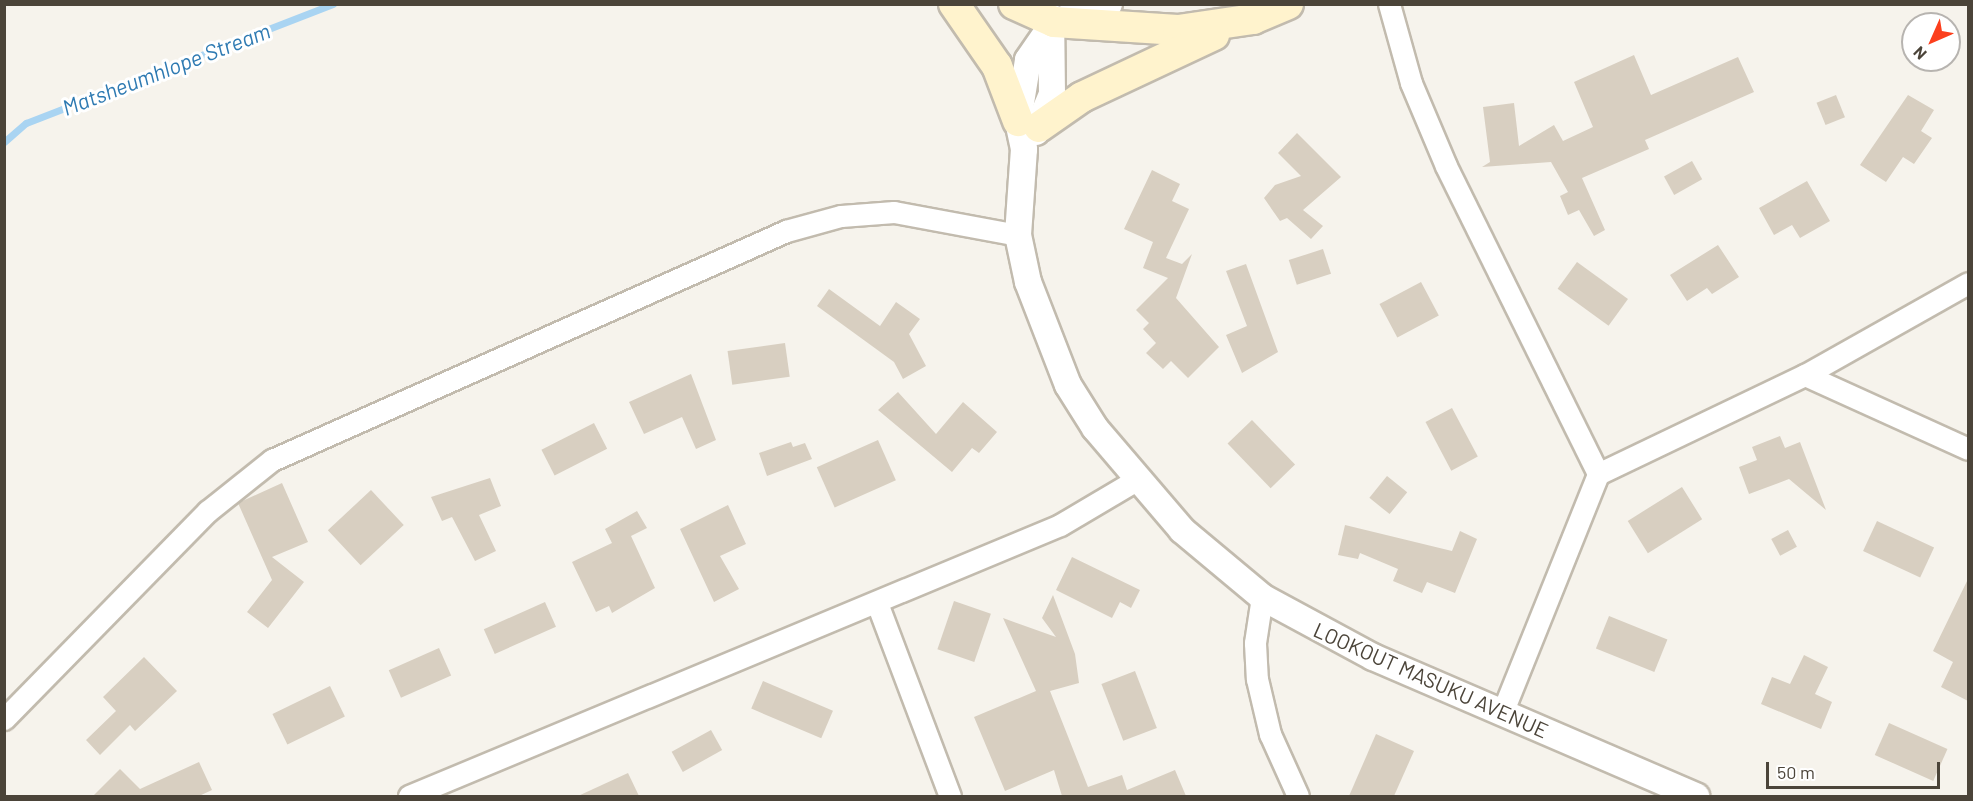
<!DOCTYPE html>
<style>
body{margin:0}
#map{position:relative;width:1973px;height:801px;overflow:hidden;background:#f6f3ec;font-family:Barlow,sans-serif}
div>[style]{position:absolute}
.stream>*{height:7px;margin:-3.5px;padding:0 3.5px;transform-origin:3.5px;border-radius:3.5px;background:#a9d4f2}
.building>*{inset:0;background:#d8cfc1;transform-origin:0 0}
.roads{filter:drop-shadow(2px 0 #c2bbae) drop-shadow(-2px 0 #c2bbae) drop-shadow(0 2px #c2bbae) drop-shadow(0 -2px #c2bbae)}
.minor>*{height:21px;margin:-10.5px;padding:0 10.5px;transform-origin:10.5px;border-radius:10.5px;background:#fff}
.tertiary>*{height:26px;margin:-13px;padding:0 13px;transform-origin:13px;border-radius:13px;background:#fff}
.secondary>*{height:30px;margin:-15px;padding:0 15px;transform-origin:15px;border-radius:15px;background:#fff3cd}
span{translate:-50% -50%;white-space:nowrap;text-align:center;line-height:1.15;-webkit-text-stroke:6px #fff;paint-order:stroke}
.street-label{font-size:21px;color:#4b4439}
.water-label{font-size:22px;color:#2e7ab2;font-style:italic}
.frame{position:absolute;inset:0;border:6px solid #4b4439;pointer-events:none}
.north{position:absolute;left:1901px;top:12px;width:60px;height:60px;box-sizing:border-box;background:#fff;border:2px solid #b7b4b0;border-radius:50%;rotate:225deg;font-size:16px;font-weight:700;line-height:24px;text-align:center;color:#4b4439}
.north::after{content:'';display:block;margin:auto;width:21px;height:27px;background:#fc3f1d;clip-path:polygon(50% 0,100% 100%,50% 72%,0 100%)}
.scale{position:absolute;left:1766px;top:762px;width:174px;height:27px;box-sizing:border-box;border:3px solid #4b4439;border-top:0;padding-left:8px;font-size:18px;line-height:21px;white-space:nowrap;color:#4b4439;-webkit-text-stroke:4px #fff;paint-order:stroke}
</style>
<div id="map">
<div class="stream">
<div style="left:4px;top:142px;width:29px;rotate:-41deg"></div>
<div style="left:26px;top:123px;width:329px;rotate:-21.2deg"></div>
</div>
<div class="building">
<div style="clip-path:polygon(1634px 55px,1651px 95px,1738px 57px,1754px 92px,1645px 140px,1649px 149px,1582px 178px,1605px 230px,1594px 236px,1579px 210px,1568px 215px,1560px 196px,1568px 192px,1551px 162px,1482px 167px,1490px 162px,1483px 107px,1514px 103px,1519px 146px,1554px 125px,1563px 141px,1593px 127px,1574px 82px)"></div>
<div style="left:1836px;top:95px;width:24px;height:21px;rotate:68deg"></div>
<div style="clip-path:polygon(1908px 95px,1934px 110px,1921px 131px,1932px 138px,1914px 164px,1903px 157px,1886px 182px,1860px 165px)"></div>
<div style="clip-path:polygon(1297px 133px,1341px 177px,1303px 210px,1323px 226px,1311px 239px,1287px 218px,1280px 221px,1264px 198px,1275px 185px,1301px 176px,1278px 153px)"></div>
<div style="left:1692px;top:161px;width:21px;height:32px;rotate:61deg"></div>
<div style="clip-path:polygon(1152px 170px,1180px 184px,1172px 201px,1189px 209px,1166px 258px,1182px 264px,1192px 254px,1176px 298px,1219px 347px,1188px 378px,1171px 361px,1163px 369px,1146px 353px,1156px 343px,1143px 329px,1149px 323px,1136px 310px,1168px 278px,1143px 268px,1153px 242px,1124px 229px)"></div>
<div style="clip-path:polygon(1807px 181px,1830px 221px,1800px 238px,1792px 225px,1774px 235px,1759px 208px)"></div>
<div style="clip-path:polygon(1718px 245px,1739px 277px,1712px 294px,1707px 288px,1687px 301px,1670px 275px)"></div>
<div style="left:1323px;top:249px;width:26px;height:36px;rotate:72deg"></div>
<div style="left:1577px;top:262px;width:63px;height:33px;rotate:36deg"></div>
<div style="clip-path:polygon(1246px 264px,1278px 352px,1242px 373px,1226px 335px,1247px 326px,1226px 271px)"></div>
<div style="left:1421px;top:282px;width:38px;height:47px;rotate:62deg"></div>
<div style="clip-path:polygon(829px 289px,880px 326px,896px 302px,920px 319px,909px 334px,926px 366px,903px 379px,894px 362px,817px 306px)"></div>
<div style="left:785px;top:343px;width:34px;height:58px;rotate:82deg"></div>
<div style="clip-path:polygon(691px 374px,716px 440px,696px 449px,682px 417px,644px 434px,629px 402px)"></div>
<div style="clip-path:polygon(898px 392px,936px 434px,963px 402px,997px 432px,979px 453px,972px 448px,952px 472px,878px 410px)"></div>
<div style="left:1452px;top:408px;width:55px;height:30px;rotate:62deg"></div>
<div style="left:1252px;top:420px;width:62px;height:34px;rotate:46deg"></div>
<div style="left:594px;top:423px;width:29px;height:59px;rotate:63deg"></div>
<div style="clip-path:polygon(1780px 436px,1785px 448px,1800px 442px,1826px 510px,1789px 479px,1749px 494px,1739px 467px,1757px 460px,1752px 447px)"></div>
<div style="left:878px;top:440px;width:44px;height:67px;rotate:66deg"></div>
<div style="clip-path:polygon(791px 442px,793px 447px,805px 443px,812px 459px,767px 476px,759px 453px)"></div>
<div style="left:1387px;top:476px;width:26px;height:28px;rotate:39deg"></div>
<div style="clip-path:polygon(490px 478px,501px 506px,479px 515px,496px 551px,475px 561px,452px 517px,442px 521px,431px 497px)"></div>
<div style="clip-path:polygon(282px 483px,308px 542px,272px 557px,304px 582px,268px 628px,247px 612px,272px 580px,238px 503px)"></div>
<div style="left:1682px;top:487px;width:38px;height:64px;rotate:58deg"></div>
<div style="left:371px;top:490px;width:48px;height:59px;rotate:47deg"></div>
<div style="clip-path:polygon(728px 505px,746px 544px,720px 556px,739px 589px,714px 602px,680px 529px)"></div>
<div style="clip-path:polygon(637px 511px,647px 528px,631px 536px,655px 588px,612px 613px,609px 606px,596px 612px,572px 562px,612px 543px,605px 529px)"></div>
<div style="left:1877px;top:521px;width:63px;height:33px;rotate:25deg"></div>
<div style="clip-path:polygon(1345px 525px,1452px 551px,1460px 531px,1477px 539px,1455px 593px,1427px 582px,1422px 593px,1393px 581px,1398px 569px,1360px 553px,1358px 559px,1338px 555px)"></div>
<div style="left:1788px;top:530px;width:19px;height:19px;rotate:62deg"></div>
<div style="clip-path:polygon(1072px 557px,1140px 590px,1131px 608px,1120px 602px,1112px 618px,1056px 590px)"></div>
<div style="clip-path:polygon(1968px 579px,1968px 701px,1941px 687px,1953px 662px,1933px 651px)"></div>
<div style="clip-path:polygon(1053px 595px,1075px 654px,1079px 683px,1050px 691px,1088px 787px,1122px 775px,1127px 790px,1175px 770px,1186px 796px,1062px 796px,1054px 770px,1005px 791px,974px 717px,1036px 691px,1003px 618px,1056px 637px,1042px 618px)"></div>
<div style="left:954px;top:601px;width:39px;height:51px;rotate:19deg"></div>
<div style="left:545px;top:602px;width:27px;height:67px;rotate:66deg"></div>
<div style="left:1609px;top:616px;width:63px;height:35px;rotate:22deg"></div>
<div style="left:439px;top:648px;width:30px;height:55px;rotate:66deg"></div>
<div style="clip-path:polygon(1804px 655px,1828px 667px,1815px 694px,1832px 702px,1821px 729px,1761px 704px,1772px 677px,1790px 684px)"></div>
<div style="clip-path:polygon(144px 657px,177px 691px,135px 731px,130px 725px,100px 755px,86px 740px,116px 711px,103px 697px)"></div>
<div style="left:1135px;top:671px;width:61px;height:36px;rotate:69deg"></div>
<div style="left:763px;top:681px;width:76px;height:30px;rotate:23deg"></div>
<div style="left:330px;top:686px;width:34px;height:64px;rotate:64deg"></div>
<div style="left:1889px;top:723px;width:64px;height:35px;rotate:24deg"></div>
<div style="left:711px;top:730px;width:23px;height:45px;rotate:61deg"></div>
<div style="clip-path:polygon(1376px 734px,1414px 751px,1394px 796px,1349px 796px)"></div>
<div style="clip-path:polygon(199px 762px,212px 790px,199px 796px,93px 796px,120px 769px,140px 789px)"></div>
<div style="clip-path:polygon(628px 773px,639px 796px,578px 796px)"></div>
</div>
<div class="roads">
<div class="minor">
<div style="left:1389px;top:4px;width:82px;rotate:74.4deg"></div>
<div style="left:1411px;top:83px;width:90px;rotate:67.1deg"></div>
<div style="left:1446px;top:166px;width:343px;rotate:63.7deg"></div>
<div style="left:1805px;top:375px;width:179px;rotate:24.4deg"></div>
<div style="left:1262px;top:597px;width:47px;rotate:98.7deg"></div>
<div style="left:1255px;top:643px;width:36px;rotate:87deg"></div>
<div style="left:1257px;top:679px;width:57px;rotate:76.7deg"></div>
<div style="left:1270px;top:734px;width:68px;rotate:65.7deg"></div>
<div style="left:877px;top:603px;width:206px;rotate:69.3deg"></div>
<div style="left:1502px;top:713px;width:258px;rotate:-68.1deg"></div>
<div style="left:1598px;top:474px;width:229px;rotate:-25.6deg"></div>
<div style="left:1805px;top:375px;width:187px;rotate:-29.4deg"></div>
<div style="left:4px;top:719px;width:291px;rotate:-45.6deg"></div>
<div style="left:208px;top:511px;width:82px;rotate:-38.6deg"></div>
<div style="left:272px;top:460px;width:563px;rotate:-24.01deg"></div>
<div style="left:786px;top:231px;width:57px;rotate:-15.3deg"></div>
<div style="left:841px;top:216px;width:53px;rotate:-4.3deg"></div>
<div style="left:894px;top:212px;width:126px;rotate:10.5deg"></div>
<div style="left:409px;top:796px;width:705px;rotate:-22.6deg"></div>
<div style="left:1060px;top:525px;width:88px;rotate:-30.6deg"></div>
</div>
<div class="tertiary">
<div style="left:1109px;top:4px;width:58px;rotate:161.9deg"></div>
<div style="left:1054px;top:22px;width:46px;rotate:124.4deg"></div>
<div style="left:1028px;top:60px;width:62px;rotate:99.3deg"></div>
<div style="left:1018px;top:121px;width:29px;rotate:78deg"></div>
<div style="left:1024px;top:149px;width:86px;rotate:94deg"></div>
<div style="left:1018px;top:235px;width:48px;rotate:78deg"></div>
<div style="left:1028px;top:282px;width:110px;rotate:68.8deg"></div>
<div style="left:1068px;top:385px;width:51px;rotate:57.9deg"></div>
<div style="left:1095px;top:428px;width:134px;rotate:49.5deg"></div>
<div style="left:1182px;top:530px;width:104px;rotate:39.9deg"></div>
<div style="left:1262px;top:597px;width:126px;rotate:28.4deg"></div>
<div style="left:1373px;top:657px;width:352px;rotate:23.3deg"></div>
<div style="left:1036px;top:132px;width:41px;rotate:-67.2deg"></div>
<div style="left:1052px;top:94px;width:77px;rotate:-90.7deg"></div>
</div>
<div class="secondary">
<div style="left:954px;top:4px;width:75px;rotate:55.3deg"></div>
<div style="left:997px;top:66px;width:59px;rotate:69.1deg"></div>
<div style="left:1014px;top:4px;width:44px;rotate:24.2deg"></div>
<div style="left:1054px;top:22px;width:124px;rotate:3.7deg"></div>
<div style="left:1178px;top:30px;width:76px;rotate:-8.3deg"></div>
<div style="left:1253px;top:19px;width:38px;rotate:-23deg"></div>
<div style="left:1039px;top:127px;width:52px;rotate:-34.9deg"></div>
<div style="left:1082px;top:97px;width:146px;rotate:-25.2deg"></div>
</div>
</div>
<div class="street-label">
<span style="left:1431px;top:680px;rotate:24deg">LOOKOUT MASUKU AVENUE</span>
</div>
<div class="water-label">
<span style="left:166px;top:69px;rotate:-21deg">Matsheumhlope Stream</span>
</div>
<div class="frame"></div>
<div class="north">N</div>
<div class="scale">50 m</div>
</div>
